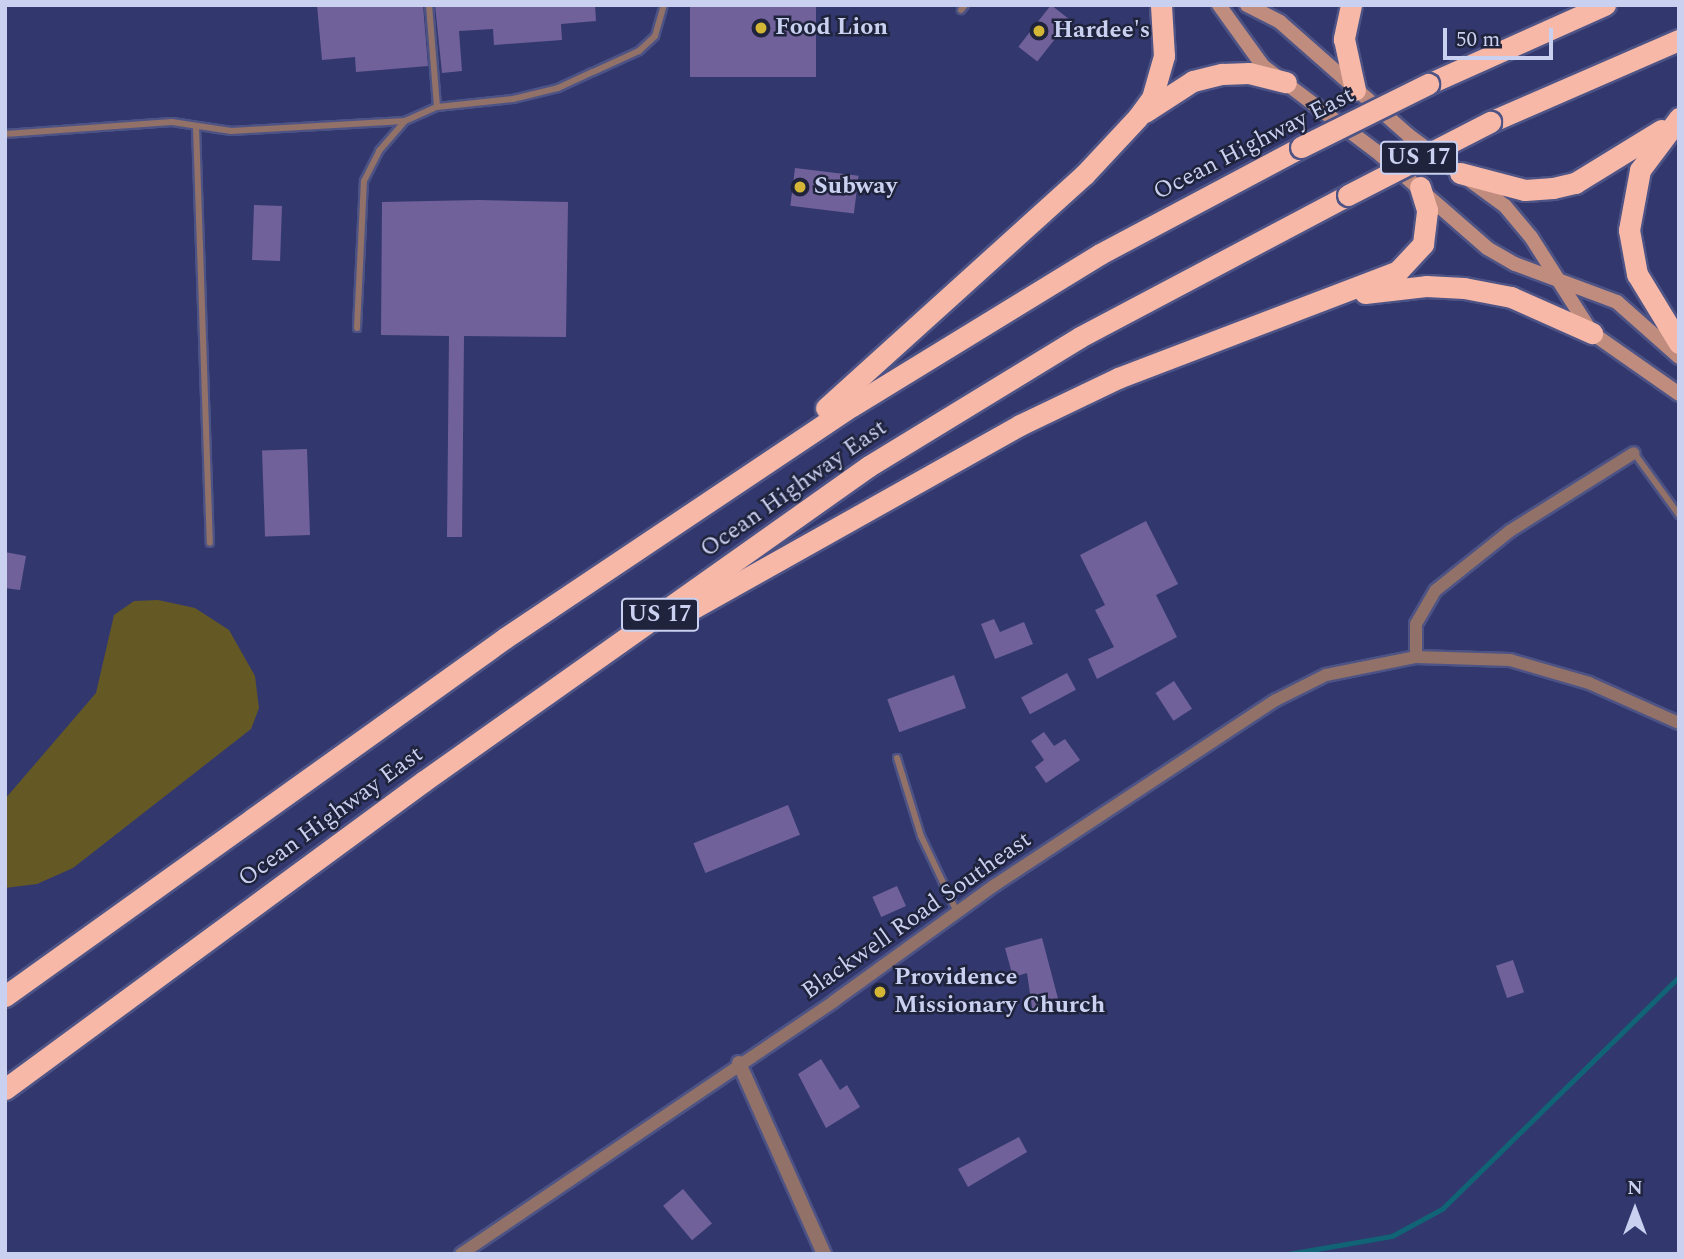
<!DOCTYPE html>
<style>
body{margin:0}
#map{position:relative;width:1684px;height:1259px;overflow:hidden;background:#32386e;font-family:Spectral,serif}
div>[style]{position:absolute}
.green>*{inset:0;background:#645825}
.stream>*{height:4.5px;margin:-2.25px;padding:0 2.25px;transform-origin:2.25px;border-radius:2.25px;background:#106476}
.building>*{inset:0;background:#71619b;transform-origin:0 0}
.roads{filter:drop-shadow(2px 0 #4d5385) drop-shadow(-2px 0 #4d5385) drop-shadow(0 2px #4d5385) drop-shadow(0 -2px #4d5385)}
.service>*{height:6px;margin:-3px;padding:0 3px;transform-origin:3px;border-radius:3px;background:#917168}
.minor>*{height:12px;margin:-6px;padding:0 6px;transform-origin:6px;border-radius:6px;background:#917168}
.tertiary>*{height:14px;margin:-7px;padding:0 7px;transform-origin:7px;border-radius:7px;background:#917168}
.secondary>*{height:14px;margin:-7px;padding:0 7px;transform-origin:7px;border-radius:7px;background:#bf8c7e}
.motorway>*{height:21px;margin:-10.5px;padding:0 10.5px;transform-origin:10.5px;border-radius:10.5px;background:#f7b8a7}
.bridges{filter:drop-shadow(2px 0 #4d5385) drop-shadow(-2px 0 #4d5385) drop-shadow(0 2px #4d5385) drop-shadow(0 -2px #4d5385)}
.motorway-bridge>*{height:21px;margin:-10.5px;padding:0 10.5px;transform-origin:10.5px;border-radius:10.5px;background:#f7b8a7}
.dots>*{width:19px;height:19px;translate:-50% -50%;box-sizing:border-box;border:4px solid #1f233b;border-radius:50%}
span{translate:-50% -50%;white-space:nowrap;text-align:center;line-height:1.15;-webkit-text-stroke:5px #1f233b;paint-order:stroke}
.shield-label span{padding:2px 5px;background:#1f233b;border:2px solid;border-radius:5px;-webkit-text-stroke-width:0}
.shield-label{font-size:23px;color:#c9d0f0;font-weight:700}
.poi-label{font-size:24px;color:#c9d0f0;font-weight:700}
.left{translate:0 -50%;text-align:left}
.street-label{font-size:24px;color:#c9d0f0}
.frame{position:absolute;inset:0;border:7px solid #c9d0f0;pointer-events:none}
.north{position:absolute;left:1600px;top:1175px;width:70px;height:70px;-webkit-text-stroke:5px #1f233b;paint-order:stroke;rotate:0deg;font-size:19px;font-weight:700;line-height:28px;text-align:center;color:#c9d0f0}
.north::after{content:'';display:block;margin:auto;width:24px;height:32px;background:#c9d0f0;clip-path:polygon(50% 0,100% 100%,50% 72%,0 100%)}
.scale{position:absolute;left:1443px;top:28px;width:110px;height:32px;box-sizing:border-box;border:4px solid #c9d0f0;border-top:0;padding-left:9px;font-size:21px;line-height:24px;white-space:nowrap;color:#c9d0f0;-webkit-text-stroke:5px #1f233b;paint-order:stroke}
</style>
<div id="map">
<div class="green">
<div style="clip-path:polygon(158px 600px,195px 608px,229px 630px,255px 676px,259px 708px,251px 729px,73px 868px,37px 884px,5px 888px,5px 799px,96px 693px,114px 615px,134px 601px)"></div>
</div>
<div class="stream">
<div style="left:1288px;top:1254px;width:106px;rotate:-9.8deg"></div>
<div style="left:1392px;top:1236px;width:57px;rotate:-28.4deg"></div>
<div style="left:1442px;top:1209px;width:332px;rotate:-44.4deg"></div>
</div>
<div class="building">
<div style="clip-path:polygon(317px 5px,423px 5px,428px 66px,356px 72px,355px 57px,322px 60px)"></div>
<div style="clip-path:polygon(435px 5px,595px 5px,596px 21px,561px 24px,562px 40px,494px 45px,493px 29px,459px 31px,462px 71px,442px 73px)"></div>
<div style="left:690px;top:5px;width:126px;height:72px"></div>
<div style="left:1051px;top:5px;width:24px;height:53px;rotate:38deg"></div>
<div style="left:795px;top:168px;width:64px;height:38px;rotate:7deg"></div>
<div style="clip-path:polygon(479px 200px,568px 202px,566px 337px,464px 336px,462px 537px,447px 537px,449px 336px,381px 335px,382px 202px)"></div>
<div style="left:254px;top:205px;width:28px;height:55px;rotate:2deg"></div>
<div style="left:307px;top:449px;width:86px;height:45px;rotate:88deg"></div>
<div style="clip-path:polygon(1146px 521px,1178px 584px,1156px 595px,1177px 637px,1097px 679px,1088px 659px,1114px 647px,1095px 610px,1105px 605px,1080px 555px)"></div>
<div style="clip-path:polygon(5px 552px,26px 556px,20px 590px,5px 588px)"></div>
<div style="clip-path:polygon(994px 619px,1000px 632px,1024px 622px,1033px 644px,995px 659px,981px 624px)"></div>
<div style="left:1067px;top:673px;width:19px;height:52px;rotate:62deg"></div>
<div style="left:954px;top:675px;width:35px;height:71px;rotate:70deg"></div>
<div style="left:1174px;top:681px;width:33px;height:22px;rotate:57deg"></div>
<div style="clip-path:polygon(1044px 732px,1054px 746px,1065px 739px,1080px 760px,1046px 783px,1035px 767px,1044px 760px,1031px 741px)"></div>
<div style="left:788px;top:805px;width:32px;height:102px;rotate:68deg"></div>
<div style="left:897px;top:886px;width:22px;height:27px;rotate:66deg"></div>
<div style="clip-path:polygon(1042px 938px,1060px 1006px,1033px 1014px,1027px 973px,1013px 977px,1005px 948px)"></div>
<div style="left:1513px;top:960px;width:34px;height:18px;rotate:71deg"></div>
<div style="clip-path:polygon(821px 1059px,840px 1090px,847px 1085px,860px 1107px,826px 1128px,798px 1074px)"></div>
<div style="clip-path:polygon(1019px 1137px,1027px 1152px,968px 1187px,958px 1169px)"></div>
<div style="left:683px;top:1189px;width:45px;height:26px;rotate:50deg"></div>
</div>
<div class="roads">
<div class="service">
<div style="left:429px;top:5px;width:102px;rotate:85.5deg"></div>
<div style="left:961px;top:10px;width:6px;rotate:-51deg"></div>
<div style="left:196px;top:127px;width:416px;rotate:88.1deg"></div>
<div style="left:5px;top:134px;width:167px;rotate:-4.1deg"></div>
<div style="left:172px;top:122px;width:60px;rotate:8.7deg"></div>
<div style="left:231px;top:131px;width:174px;rotate:-3.3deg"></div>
<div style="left:405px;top:121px;width:35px;rotate:-24deg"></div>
<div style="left:437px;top:107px;width:76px;rotate:-6deg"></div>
<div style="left:513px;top:99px;width:46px;rotate:-13.7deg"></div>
<div style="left:558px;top:88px;width:38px;rotate:-25deg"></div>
<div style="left:593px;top:72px;width:51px;rotate:-24.5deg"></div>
<div style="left:639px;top:51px;width:22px;rotate:-43deg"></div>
<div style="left:655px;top:36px;width:32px;rotate:-74deg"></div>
<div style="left:357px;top:328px;width:147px;rotate:-87.3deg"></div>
<div style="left:364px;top:181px;width:34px;rotate:-63deg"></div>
<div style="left:379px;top:151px;width:40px;rotate:-49deg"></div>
<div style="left:1634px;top:453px;width:77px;rotate:54deg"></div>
<div style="left:897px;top:758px;width:82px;rotate:72.9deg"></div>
<div style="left:921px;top:836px;width:84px;rotate:64.7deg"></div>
</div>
<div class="minor">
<div style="left:1416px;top:657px;width:33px;rotate:-90deg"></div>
<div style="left:1416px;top:624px;width:39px;rotate:-60deg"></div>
<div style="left:1436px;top:590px;width:95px;rotate:-38.6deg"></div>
<div style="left:1510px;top:531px;width:146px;rotate:-32.2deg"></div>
<div style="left:461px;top:1254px;width:451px;rotate:-34.1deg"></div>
<div style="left:834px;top:1001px;width:198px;rotate:-35.8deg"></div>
<div style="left:995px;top:885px;width:336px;rotate:-33.4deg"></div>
<div style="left:1276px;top:700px;width:56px;rotate:-26.6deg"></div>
<div style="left:1326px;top:675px;width:92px;rotate:-11.3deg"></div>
<div style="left:1416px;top:657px;width:94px;rotate:1.8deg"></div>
<div style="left:1510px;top:660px;width:82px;rotate:16.2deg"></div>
<div style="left:1589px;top:683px;width:98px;rotate:24deg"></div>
</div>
<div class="tertiary">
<div style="left:739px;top:1063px;width:209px;rotate:66deg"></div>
</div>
<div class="secondary">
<div style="left:1219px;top:5px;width:75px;rotate:54.2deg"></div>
<div style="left:1263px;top:66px;width:141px;rotate:37deg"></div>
<div style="left:1376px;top:151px;width:147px;rotate:41.1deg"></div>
<div style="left:1487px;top:248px;width:32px;rotate:30deg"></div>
<div style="left:1515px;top:264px;width:109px;rotate:20.4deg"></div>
<div style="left:1617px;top:302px;width:83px;rotate:41.6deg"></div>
<div style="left:1247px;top:5px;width:37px;rotate:27deg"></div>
<div style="left:1280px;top:22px;width:171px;rotate:41.4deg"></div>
<div style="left:1408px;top:135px;width:120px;rotate:36.2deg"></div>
<div style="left:1505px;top:206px;width:40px;rotate:50deg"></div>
<div style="left:1531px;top:237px;width:114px;rotate:57.6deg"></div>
<div style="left:1592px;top:333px;width:106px;rotate:35deg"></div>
</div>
<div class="motorway">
<div style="left:1351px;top:5px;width:35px;rotate:102deg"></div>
<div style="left:1344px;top:39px;width:52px;rotate:77.8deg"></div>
<div style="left:1428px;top:84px;width:194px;rotate:-24.1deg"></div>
<div style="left:1145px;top:112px;width:57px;rotate:-32.9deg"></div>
<div style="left:1193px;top:81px;width:30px;rotate:-14deg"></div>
<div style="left:1222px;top:74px;width:27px;rotate:-2deg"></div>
<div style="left:1249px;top:73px;width:38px;rotate:14deg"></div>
<div style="left:1679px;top:118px;width:65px;rotate:126.9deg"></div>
<div style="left:1640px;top:170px;width:61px;rotate:100.4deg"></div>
<div style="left:1629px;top:230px;width:45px;rotate:79.7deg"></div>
<div style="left:1637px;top:274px;width:81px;rotate:58.7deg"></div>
<div style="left:1490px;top:122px;width:206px;rotate:-23.5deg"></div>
<div style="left:1460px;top:173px;width:67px;rotate:14.7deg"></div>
<div style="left:1525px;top:190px;width:28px;rotate:-4deg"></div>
<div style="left:1553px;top:188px;width:23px;rotate:-13deg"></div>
<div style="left:1575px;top:183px;width:101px;rotate:-31.6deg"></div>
<div style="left:1365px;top:293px;width:61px;rotate:-6.5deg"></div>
<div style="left:1426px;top:286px;width:38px;rotate:3deg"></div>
<div style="left:1464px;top:288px;width:48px;rotate:10.8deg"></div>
<div style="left:1511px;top:297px;width:89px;rotate:24deg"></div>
<div style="left:826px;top:408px;width:348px;rotate:-42.1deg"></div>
<div style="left:1084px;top:175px;width:79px;rotate:-47deg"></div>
<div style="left:1138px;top:117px;width:24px;rotate:-54deg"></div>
<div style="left:1152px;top:98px;width:44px;rotate:-74.1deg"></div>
<div style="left:1164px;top:56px;width:51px;rotate:-93.4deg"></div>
<div style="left:676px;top:618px;width:394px;rotate:-29.3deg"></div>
<div style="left:1020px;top:425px;width:109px;rotate:-25.6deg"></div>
<div style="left:1118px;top:378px;width:300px;rotate:-20.9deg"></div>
<div style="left:1398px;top:271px;width:37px;rotate:-47deg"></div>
<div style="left:1423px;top:244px;width:34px;rotate:-83deg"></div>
<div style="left:1427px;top:210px;width:24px;rotate:-107deg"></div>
<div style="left:5px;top:996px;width:615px;rotate:-35.6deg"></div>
<div style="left:505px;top:638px;width:417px;rotate:-33.8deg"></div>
<div style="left:852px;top:406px;width:291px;rotate:-31.5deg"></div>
<div style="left:1100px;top:254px;width:228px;rotate:-28deg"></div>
<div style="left:5px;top:1089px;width:520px;rotate:-36.32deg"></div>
<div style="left:424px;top:781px;width:545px;rotate:-35.29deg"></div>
<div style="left:869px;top:466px;width:247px;rotate:-31.4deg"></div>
<div style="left:1080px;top:337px;width:303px;rotate:-27.9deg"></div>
</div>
</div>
<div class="bridges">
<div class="motorway-bridge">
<div style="left:1301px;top:147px;width:142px;rotate:-26.4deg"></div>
<div style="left:1348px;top:195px;width:160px;rotate:-27.2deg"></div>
</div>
</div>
<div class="dots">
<div style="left:761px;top:28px;background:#d3b635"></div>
<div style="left:1039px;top:31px;background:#d3b635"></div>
<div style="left:800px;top:187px;background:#d3b635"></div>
<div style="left:880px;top:992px;background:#d3b635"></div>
</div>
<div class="shield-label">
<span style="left:1419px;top:158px">US 17</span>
<span style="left:660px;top:615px">US 17</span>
</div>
<div class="poi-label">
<span class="left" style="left:775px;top:28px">Food Lion</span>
<span class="left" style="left:1053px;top:31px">Hardee's</span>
<span class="left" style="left:814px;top:187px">Subway</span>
<span class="left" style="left:894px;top:992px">Providence<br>Missionary Church</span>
</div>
<div class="street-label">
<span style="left:1254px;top:144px;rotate:-27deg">Ocean Highway East</span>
<span style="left:794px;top:489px;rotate:-35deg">Ocean Highway East</span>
<span style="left:331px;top:817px;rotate:-36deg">Ocean Highway East</span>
<span style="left:917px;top:916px;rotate:-35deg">Blackwell Road Southeast</span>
</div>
<div class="frame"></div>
<div class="north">N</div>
<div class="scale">50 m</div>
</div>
